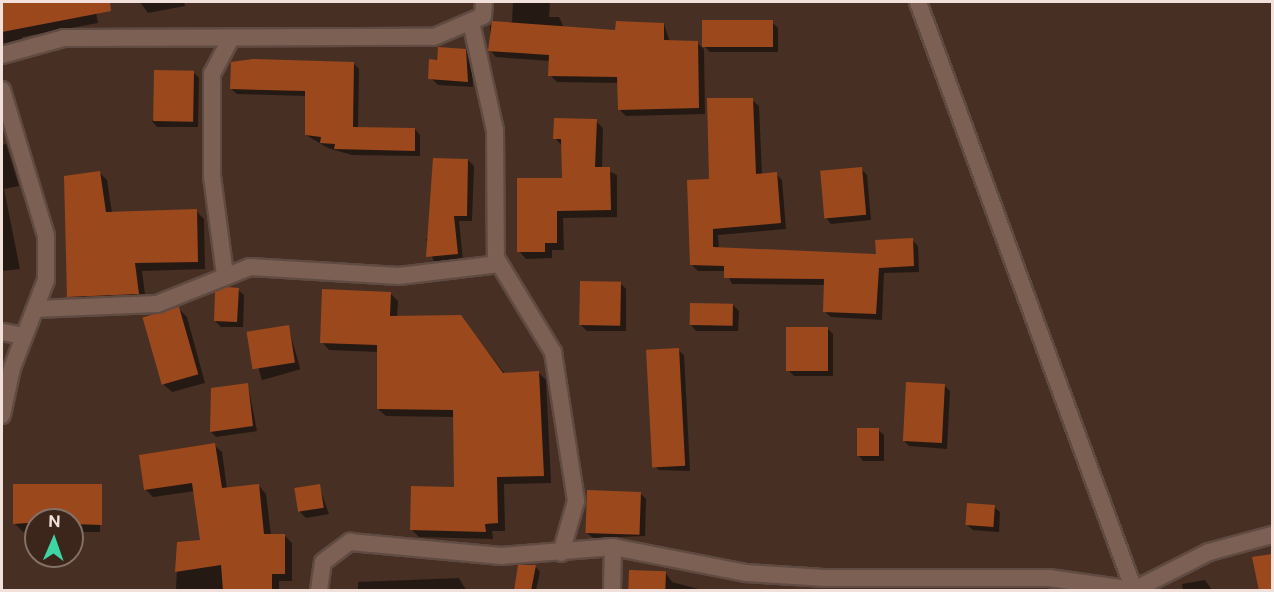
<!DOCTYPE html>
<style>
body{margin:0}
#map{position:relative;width:1274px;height:592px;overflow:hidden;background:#472f24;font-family:"Public Sans",sans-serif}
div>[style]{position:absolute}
.shadow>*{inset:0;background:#0007;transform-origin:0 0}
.building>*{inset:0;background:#9c481d;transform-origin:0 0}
.roads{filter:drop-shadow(2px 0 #604b42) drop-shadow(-2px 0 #604b42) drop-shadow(0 2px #604b42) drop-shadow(0 -2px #604b42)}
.minor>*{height:16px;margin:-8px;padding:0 8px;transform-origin:8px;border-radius:8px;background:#7c6054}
span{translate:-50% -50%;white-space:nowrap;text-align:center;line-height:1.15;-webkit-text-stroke:4.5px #3c251a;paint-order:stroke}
.frame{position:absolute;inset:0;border:3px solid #f1e1da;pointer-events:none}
.north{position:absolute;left:24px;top:508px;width:60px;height:60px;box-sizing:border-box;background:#3c251a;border:2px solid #847067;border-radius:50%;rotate:2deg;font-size:16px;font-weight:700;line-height:24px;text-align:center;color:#f1e1da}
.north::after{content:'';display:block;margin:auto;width:21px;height:27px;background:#3ed4a3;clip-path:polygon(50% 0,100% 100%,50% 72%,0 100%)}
</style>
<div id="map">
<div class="shadow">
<div style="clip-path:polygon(2px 2px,94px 2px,98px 23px,22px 37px,24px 44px,4px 48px)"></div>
<div style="clip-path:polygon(140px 2px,184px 2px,185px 6px,148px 13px)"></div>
<div style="clip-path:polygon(513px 2px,550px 2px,549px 17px,559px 17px,565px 30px,617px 32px,664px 24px,670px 42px,697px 43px,704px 49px,705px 114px,626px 116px,619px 109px,619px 83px,557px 82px,550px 75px,550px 61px,496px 57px,490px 50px,490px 26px,512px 22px)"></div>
<div style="clip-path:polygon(772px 22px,778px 28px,778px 52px,710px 52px,704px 46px)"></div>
<div style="clip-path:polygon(439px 48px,466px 50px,471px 56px,473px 87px,438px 85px,432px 79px)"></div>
<div style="clip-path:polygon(353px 63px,359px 69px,358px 128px,415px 129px,420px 135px,420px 156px,352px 155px,328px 148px,306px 135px,306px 96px,237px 94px,231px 89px)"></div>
<div style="clip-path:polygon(193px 72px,199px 78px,198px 127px,157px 127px,152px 121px)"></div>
<div style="clip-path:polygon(752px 100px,759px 106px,762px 175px,776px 174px,782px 180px,786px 229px,718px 235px,719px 249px,877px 256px,912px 240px,918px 246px,919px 272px,884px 273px,882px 320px,831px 317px,824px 311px,825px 285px,732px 284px,726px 271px,698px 271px,692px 265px,711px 180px)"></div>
<div style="clip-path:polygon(596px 121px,603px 128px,602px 168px,617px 175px,617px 217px,563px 218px,564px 250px,552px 250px,552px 258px,526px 259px,519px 251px,563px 179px,562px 146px,555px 138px)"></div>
<div style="clip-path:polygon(6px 144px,19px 186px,4px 189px,20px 269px,2px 271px,2px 145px)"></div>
<div style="clip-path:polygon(468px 160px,474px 166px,472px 221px,459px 221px,463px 260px,434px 262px,426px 239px,433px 238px)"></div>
<div style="clip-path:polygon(861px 169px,867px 175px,871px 220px,831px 224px,826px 218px)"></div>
<div style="clip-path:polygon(99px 172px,107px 180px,112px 213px,196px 211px,204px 219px,205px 269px,142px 271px,146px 302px,77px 304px,69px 297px)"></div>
<div style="clip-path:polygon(620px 283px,626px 289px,626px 331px,587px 331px,581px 325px)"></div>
<div style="clip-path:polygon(238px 290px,244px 295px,243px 327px,221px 327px,215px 321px)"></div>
<div style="clip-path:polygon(390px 293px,398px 301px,397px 318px,461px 317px,505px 374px,538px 372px,546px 380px,551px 483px,504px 484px,505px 531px,492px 531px,493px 539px,419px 537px,411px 529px,456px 488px,454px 417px,386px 416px,378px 409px,379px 352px,329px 350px,322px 342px)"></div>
<div style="clip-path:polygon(733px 305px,739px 311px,738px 331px,696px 331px,691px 325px)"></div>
<div style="clip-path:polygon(178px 308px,187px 317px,205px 383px,172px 392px,163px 384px)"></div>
<div style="left:288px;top:326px;width:45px;height:40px;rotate:74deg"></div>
<div style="clip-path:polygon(827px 328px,833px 334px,833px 376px,794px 376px,788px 370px)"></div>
<div style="clip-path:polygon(678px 350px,684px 355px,690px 471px,659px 470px,653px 465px)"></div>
<div style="clip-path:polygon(248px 385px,257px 431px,216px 437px,211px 432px,213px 390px)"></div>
<div style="clip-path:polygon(945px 386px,950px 391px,947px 449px,909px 446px,904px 441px)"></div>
<div style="clip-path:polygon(878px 430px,884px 435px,884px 461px,863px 461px,858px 455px)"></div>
<div style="clip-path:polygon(214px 445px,222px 452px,227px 489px,259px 486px,266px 494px,271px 535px,284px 535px,292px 543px,292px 581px,279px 581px,279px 590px,176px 590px,178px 544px,202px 541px,195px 491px,153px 497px,145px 489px)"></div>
<div style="clip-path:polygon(319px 486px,329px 514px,306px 518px,300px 512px)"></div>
<div style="clip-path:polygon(640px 493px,646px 499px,645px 536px,593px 538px,587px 533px)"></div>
<div style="clip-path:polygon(100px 494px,100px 532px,72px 532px,72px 520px,36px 520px,36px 532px,23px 532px,15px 524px)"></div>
<div style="clip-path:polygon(994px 507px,1000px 512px,999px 532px,973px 530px,967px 525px)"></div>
<div style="clip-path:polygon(536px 567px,540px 572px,536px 590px,515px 590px)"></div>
<div style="clip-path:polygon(665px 572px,672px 582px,702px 590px,630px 590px)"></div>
<div style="clip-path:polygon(459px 578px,466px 590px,358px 590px,358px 582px)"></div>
<div style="clip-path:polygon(1205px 580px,1212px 590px,1183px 590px,1182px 584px)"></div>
</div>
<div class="building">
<div style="clip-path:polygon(2px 2px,110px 2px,111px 11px,2px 32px)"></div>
<div style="left:773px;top:20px;width:27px;height:71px;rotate:90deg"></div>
<div style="clip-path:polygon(492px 21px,615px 30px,616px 21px,664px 23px,664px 40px,698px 41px,699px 108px,618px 110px,617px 77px,548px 76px,549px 55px,488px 51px)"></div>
<div style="clip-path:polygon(438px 47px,466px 49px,468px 82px,428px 79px,429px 59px,437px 60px)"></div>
<div style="clip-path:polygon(253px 59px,354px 62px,353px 127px,415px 128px,415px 151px,334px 149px,335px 144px,320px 143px,321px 137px,305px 135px,305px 91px,230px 89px,231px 62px)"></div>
<div style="left:154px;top:70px;width:40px;height:51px;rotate:1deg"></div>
<div style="clip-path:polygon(707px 98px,753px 98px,756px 174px,777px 172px,781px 223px,713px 229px,713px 247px,876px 254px,875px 240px,913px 238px,914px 266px,879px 268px,876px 314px,823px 312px,824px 279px,724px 278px,724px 266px,690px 265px,687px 180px,709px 179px)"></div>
<div style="clip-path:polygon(554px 118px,597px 119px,595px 167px,610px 167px,611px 210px,557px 211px,557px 243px,545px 243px,545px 252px,517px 252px,517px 178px,562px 178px,561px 139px,553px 139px)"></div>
<div style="clip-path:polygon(433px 158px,468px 159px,467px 216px,454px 216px,458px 254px,426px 257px)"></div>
<div style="left:862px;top:167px;width:48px;height:42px;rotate:85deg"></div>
<div style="clip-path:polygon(100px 171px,106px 212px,197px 209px,198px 262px,135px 263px,139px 294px,67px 297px,64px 176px)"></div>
<div style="left:580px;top:281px;width:41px;height:44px;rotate:1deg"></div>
<div style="clip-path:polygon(227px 287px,239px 288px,237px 322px,214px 321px,215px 292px)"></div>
<div style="clip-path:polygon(322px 289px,391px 292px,390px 316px,461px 315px,503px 373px,539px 371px,544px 476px,497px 477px,498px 523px,485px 524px,486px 532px,410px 530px,411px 486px,454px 487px,453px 410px,377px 409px,377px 345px,320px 343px)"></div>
<div style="left:690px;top:303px;width:43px;height:22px;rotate:1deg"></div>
<div style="left:179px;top:307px;width:70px;height:38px;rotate:74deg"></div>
<div style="left:289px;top:325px;width:38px;height:43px;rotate:81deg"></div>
<div style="left:786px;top:327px;width:42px;height:44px"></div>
<div style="left:679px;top:348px;width:118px;height:33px;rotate:87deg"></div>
<div style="left:906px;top:382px;width:39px;height:59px;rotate:3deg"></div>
<div style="clip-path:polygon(248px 383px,253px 426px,210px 432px,211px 388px)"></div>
<div style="left:857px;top:428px;width:22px;height:28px"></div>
<div style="clip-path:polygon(215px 443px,222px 488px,259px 484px,264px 534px,285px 534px,285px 574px,272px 574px,272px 591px,223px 591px,221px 565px,175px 572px,177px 542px,200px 540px,192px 483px,144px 490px,139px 455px)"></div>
<div style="clip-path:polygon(13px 484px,102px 484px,102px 525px,72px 524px,72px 520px,13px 524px)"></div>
<div style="left:320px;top:484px;width:24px;height:26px;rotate:81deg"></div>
<div style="left:587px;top:490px;width:54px;height:43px;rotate:2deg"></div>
<div style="left:967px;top:503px;width:28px;height:22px;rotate:4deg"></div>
<div style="clip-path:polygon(1272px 554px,1272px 591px,1259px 591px,1252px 557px)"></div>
<div style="clip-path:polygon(518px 565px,536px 565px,531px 591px,514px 591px)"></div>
<div style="left:629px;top:570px;width:37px;height:21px;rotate:2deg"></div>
</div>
<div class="roads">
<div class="minor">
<div style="left:918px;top:2px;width:626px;rotate:69.83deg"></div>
<div style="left:471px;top:22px;width:111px;rotate:77.5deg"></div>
<div style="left:495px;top:130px;width:128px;rotate:89.6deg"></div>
<div style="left:496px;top:258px;width:110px;rotate:58.8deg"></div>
<div style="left:553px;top:352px;width:151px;rotate:81.2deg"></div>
<div style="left:576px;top:501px;width:54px;rotate:106.1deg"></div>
<div style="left:2px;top:55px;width:64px;rotate:-15.3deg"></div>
<div style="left:64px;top:38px;width:370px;rotate:-0.2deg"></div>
<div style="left:434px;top:37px;width:53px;rotate:-23.2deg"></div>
<div style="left:483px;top:16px;width:14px;rotate:-86deg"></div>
<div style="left:2px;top:90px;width:152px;rotate:73.2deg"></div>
<div style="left:46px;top:236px;width:44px;rotate:90deg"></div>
<div style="left:46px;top:280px;width:94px;rotate:111.1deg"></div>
<div style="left:12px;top:368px;width:48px;rotate:102deg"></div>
<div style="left:225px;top:275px;width:100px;rotate:-97.5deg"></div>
<div style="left:212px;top:176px;width:102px;rotate:-90deg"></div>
<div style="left:212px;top:74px;width:40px;rotate:-62deg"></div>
<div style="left:35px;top:309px;width:122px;rotate:-2.3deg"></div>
<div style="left:157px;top:304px;width:100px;rotate:-21.7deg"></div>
<div style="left:250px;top:267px;width:149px;rotate:3.5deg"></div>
<div style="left:399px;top:276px;width:101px;rotate:-6.8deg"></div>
<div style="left:2px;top:332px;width:22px;rotate:10deg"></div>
<div style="left:319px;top:590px;width:28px;rotate:-82deg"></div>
<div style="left:323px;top:562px;width:34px;rotate:-37deg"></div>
<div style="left:350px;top:542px;width:152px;rotate:5.3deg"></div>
<div style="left:501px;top:556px;width:112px;rotate:-4.6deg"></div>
<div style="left:613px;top:547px;width:136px;rotate:11.1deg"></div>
<div style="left:746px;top:573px;width:77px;rotate:3.7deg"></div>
<div style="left:823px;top:578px;width:226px"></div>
<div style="left:1049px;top:578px;width:86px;rotate:8deg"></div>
<div style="left:1134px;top:590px;width:84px;rotate:-26.9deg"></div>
<div style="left:1209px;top:552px;width:65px;rotate:-15.1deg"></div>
<div style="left:612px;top:590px;width:43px;rotate:-88.7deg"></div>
</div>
</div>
<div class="frame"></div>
<div class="north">N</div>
</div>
